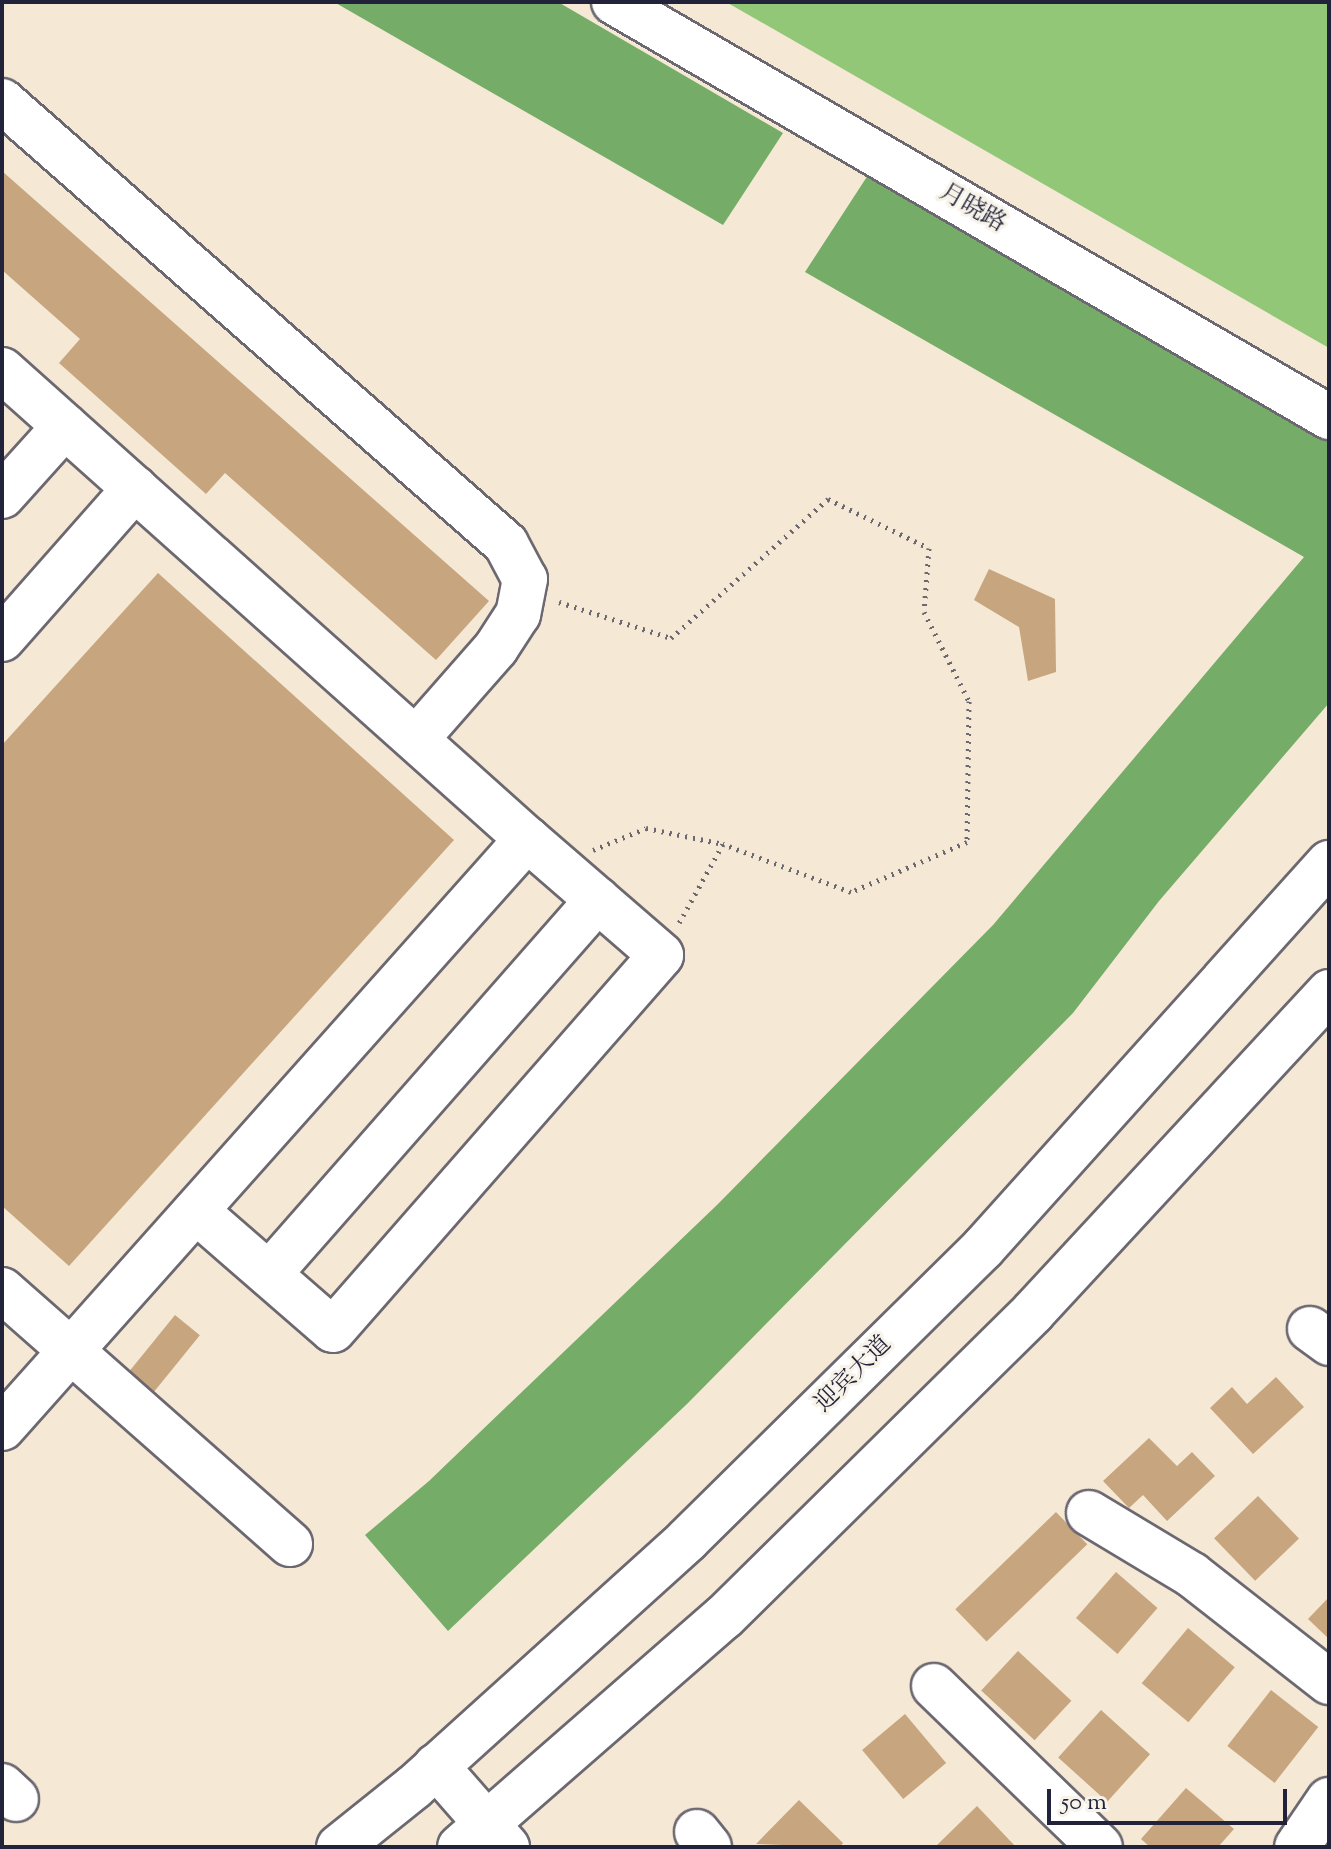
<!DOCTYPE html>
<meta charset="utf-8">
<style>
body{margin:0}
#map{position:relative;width:1331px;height:1849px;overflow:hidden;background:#f5e9d5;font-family:"Sorts Mill Goudy","Noto Serif SC",serif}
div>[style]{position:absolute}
.green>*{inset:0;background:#92c778}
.forest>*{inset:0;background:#75ac68}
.building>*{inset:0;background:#c7a57e;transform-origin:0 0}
.path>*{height:5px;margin-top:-2.5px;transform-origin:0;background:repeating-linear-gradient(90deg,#6c6871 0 2px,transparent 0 8px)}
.roads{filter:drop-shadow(2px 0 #6c6871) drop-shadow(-2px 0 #6c6871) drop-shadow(0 2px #6c6871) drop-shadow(0 -2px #6c6871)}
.minor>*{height:44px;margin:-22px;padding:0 22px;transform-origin:22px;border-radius:22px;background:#fff}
.highway>*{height:44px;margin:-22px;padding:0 22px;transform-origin:22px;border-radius:22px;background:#fff}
span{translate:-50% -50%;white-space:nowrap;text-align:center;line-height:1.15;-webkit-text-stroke:6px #f7f3e8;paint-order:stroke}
.street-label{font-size:24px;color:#22223b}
.frame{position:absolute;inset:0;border:4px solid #22223b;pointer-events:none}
.scale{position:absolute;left:1047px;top:1789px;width:240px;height:36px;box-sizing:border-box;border:4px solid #22223b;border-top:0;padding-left:10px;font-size:24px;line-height:28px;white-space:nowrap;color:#22223b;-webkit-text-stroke:6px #f7f3e8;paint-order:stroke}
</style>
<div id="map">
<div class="green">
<div style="clip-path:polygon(726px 2px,1329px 2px,1329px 348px,796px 42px)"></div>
</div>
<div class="forest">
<div style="clip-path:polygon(334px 2px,558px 2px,783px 133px,723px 225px)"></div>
<div style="clip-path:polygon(870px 172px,1329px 440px,1329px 703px,1159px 901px,1073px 1013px,688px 1403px,448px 1631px,365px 1535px,429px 1481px,718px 1204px,993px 925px,1304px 557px,805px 272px)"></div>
</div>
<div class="building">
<div style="clip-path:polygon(2px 171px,489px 601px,436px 660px,225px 473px,206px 494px,59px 363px,80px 339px,2px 270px)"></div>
<div style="clip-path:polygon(989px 569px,1055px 599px,1056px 672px,1028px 681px,1019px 627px,974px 600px)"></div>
<div style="clip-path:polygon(158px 573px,454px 840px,69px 1266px,2px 1206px,2px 745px)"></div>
<div style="left:175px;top:1315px;width:32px;height:77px;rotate:39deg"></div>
<div style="clip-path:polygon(1276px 1377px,1304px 1407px,1253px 1454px,1210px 1408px,1232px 1387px,1247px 1404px)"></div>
<div style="clip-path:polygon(1149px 1438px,1177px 1466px,1192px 1452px,1215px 1476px,1167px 1521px,1143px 1495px,1129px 1508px,1103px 1481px)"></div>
<div style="left:1258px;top:1496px;width:59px;height:61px;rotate:46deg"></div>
<div style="left:1056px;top:1512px;width:45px;height:140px;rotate:46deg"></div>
<div style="left:1116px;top:1572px;width:55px;height:61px;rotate:41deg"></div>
<div style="clip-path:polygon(1329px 1597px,1329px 1639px,1308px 1619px)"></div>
<div style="left:1188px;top:1628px;width:61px;height:72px;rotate:40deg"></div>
<div style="left:1018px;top:1651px;width:73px;height:54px;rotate:43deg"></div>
<div style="left:1271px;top:1690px;width:60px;height:71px;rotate:38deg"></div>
<div style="left:1101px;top:1710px;width:66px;height:64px;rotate:42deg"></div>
<div style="left:905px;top:1714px;width:64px;height:56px;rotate:50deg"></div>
<div style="clip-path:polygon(1186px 1788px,1234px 1829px,1218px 1847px,1150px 1847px,1141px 1839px)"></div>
<div style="clip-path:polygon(799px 1800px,843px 1843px,840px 1847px,756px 1844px)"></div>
<div style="clip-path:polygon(977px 1806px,1016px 1847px,935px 1847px)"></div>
</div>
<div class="path">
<div style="left:559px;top:602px;width:118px;rotate:17.8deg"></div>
<div style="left:671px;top:638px;width:210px;rotate:-41.5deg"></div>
<div style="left:828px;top:499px;width:112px;rotate:25.9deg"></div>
<div style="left:929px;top:548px;width:64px;rotate:94.5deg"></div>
<div style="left:924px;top:612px;width:100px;rotate:63.2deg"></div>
<div style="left:969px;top:701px;width:141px;rotate:90.8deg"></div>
<div style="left:967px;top:842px;width:126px;rotate:156.7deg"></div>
<div style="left:851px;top:892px;width:137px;rotate:-159.4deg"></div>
<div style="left:593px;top:850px;width:57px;rotate:-22.5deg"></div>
<div style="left:646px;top:828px;width:79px;rotate:11.7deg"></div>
<div style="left:723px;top:844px;width:90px;rotate:119.1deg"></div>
</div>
<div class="roads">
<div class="minor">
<div style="left:614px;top:2px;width:827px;rotate:30.13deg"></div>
<div style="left:2px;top:101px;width:671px;rotate:41.31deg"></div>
<div style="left:506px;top:544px;width:40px;rotate:62deg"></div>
<div style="left:525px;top:579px;width:36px;rotate:101deg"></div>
<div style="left:518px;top:614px;width:40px;rotate:122.9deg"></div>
<div style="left:496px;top:648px;width:121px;rotate:131.3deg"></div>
<div style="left:2px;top:370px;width:704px;rotate:41.78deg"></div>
<div style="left:527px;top:839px;width:789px;rotate:131.71deg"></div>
<div style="left:2px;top:496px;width:94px;rotate:-48deg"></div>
<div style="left:2px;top:639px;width:201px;rotate:-48.6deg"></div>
<div style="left:196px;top:1211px;width:181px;rotate:41deg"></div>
<div style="left:333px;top:1330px;width:498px;rotate:-48.8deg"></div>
<div style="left:661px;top:955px;width:177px;rotate:-139.1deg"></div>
<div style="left:269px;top:1274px;width:498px;rotate:-48.7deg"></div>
<div style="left:2px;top:1290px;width:384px;rotate:41.4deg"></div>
<div style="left:1310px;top:1329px;width:24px;rotate:36deg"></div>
<div style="left:1089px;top:1513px;width:120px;rotate:31deg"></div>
<div style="left:1192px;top:1575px;width:174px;rotate:38deg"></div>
<div style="left:934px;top:1686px;width:231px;rotate:44.1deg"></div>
<div style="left:436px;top:1766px;width:108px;rotate:48.8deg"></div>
<div style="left:2px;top:1786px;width:19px;rotate:43deg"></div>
<div style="left:697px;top:1832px;width:19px;rotate:51deg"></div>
<div style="left:1297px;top:1847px;width:57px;rotate:-55.8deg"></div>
</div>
<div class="highway">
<div style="left:339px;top:1847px;width:96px;rotate:-38.7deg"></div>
<div style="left:414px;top:1787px;width:368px;rotate:-42.1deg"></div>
<div style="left:687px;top:1540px;width:416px;rotate:-44.6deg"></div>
<div style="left:983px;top:1248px;width:518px;rotate:-48.05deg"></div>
<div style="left:460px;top:1847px;width:350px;rotate:-41.1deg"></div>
<div style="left:724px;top:1617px;width:434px;rotate:-44.6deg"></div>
<div style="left:1033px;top:1312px;width:436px;rotate:-47.2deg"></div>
</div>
</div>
<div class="street-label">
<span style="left:972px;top:209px;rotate:30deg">月晓路</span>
<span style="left:854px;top:1375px;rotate:-45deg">迎宾大道</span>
</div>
<div class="frame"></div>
<div class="scale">50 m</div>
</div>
